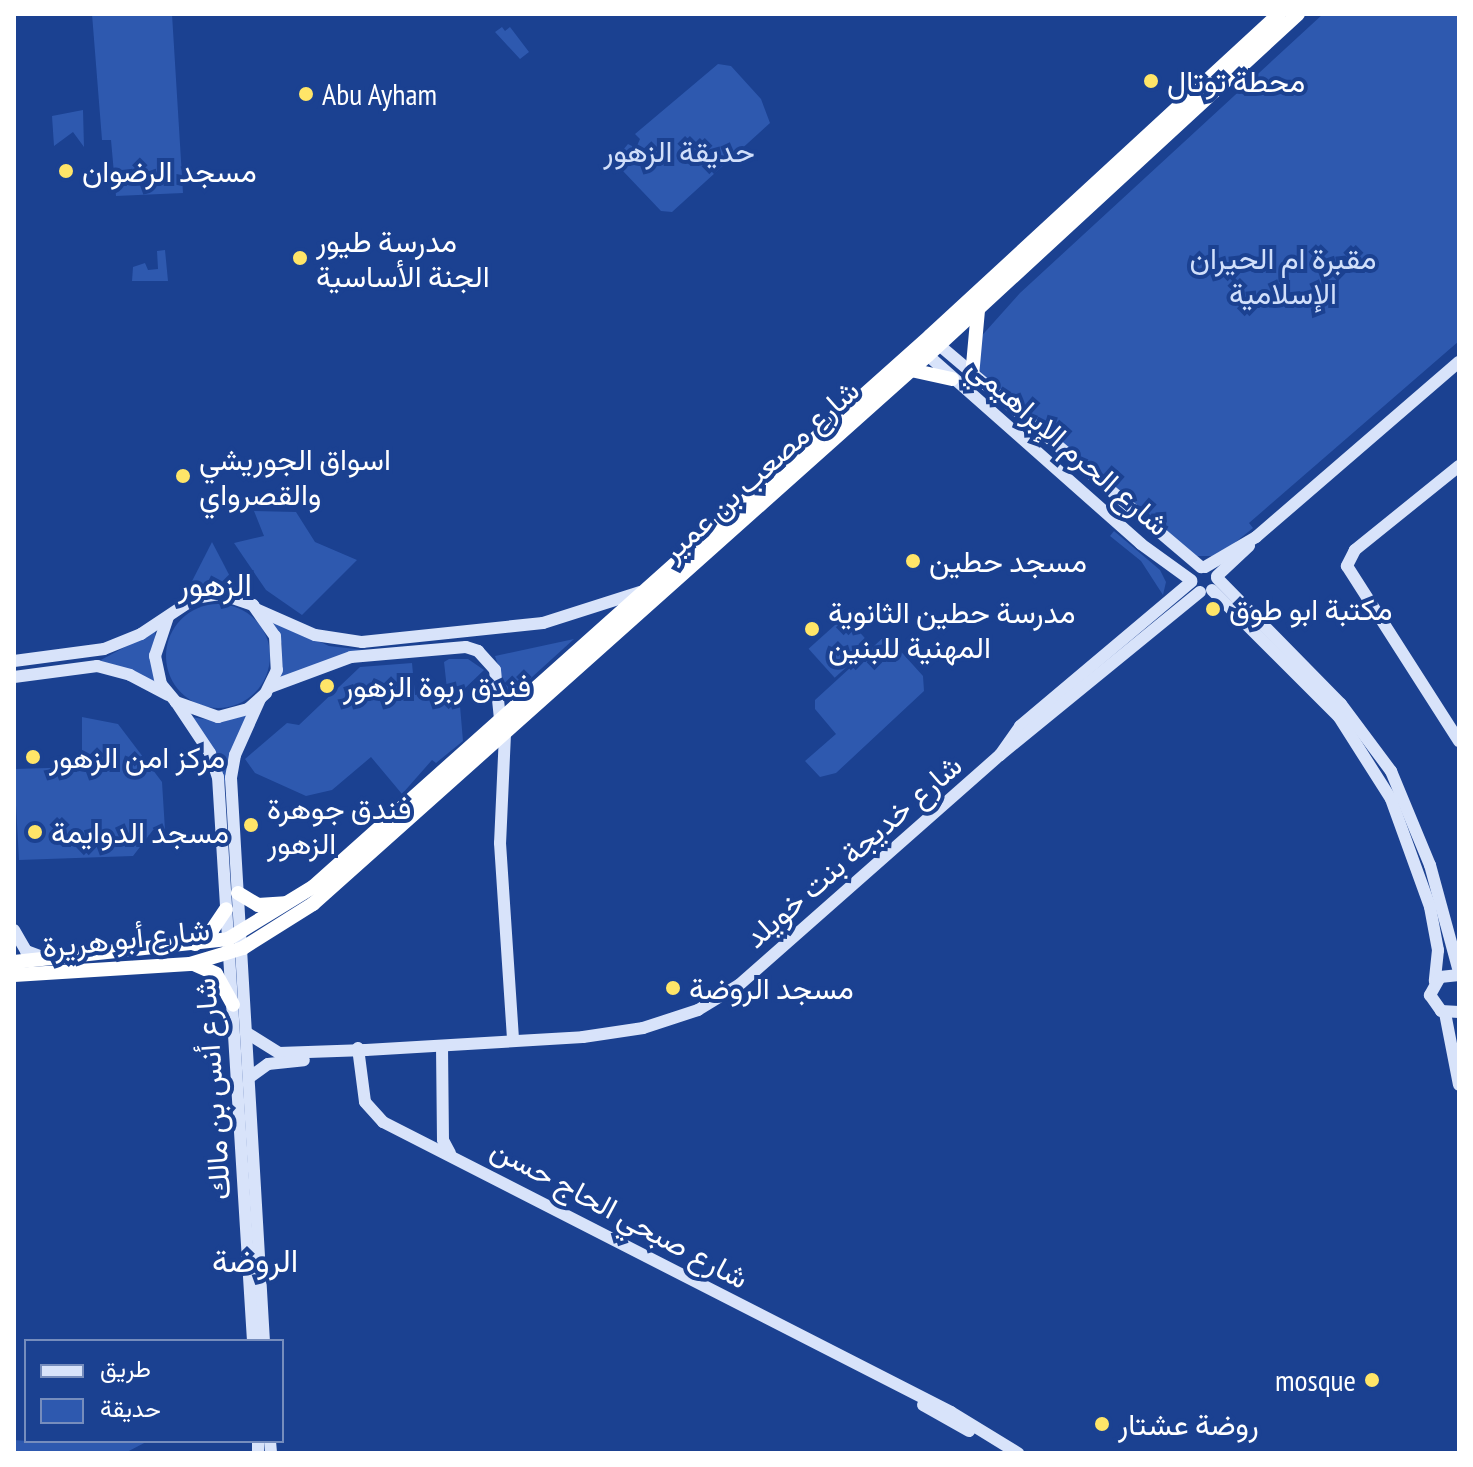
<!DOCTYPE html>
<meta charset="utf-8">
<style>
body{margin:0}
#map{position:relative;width:1473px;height:1467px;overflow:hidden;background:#1b4191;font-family:"PT Sans Narrow",Vazirmatn,sans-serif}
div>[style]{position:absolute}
.green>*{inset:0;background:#2e59af;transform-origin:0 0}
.round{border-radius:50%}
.secondary>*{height:12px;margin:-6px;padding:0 6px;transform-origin:6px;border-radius:6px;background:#d8e3fa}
.highway>*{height:14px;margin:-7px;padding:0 7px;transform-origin:7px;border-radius:7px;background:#fff}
.dots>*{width:22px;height:22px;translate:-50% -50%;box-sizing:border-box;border:4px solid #1b4191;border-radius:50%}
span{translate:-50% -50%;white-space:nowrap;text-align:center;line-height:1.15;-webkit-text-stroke:8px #1b4191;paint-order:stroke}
.poi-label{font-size:30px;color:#fff}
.left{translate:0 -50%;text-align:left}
.right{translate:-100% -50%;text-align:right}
.park-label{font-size:30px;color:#d1dffa}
.street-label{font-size:30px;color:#fff}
.neighbourhood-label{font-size:32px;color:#fff}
.frame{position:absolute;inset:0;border:16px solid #fff;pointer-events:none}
.legend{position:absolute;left:24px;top:1339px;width:260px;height:104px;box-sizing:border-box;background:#1b4191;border:2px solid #768dbd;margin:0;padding:10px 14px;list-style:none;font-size:24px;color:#fff}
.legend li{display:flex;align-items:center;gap:16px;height:40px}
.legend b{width:40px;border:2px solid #768dbd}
</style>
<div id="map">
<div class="green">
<div style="clip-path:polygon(92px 14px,172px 14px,183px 193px,116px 196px,111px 140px,102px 140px)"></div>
<div style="clip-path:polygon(1323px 14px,1459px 14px,1459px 341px,1249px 523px,1253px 528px,1232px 545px,1213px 556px,1193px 556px,988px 383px,980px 371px,977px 341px,1020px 293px)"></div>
<div style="clip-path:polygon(502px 27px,505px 31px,510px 27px,529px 52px,520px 59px,495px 32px)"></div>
<div style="clip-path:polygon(718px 64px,731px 66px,761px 99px,770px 123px,672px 212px,661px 211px,622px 170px,618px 156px,628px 144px,636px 148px,640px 139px,635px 134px)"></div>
<div style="clip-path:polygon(83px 110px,84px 147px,73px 132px,54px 146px,52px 116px)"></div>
<div style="clip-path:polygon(165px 250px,168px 281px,132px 281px,133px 267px,145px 263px,148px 270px,158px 269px,157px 251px)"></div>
<div style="clip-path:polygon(254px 511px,296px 512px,315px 542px,357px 560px,302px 615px,266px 590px,234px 543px,264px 536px)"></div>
<div style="clip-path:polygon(1114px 531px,1160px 570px,1166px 582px,1163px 595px,1141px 561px,1110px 536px)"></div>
<div style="clip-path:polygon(212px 542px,223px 563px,238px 592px,187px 591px)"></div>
<div class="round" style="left:166px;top:604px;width:104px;height:104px"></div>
<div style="left:845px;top:616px;width:39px;height:49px;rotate:48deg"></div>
<div style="clip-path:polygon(270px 619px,329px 646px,364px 650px,280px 681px,282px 644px)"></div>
<div style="clip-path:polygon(155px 631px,158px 686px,132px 670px,97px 662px)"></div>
<div style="clip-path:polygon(886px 635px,923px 676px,924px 691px,836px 773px,820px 777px,805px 761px,836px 734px,815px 709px,815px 700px)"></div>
<div style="clip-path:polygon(574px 639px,509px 698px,495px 656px)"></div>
<div style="clip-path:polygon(449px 659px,468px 659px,484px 670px,459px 694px,463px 741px,436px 763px,432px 760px,402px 794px,371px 757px,332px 790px,306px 796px,255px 773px,245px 759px,287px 723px,299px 725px,360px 667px,412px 663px,415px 695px,447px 689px,444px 662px)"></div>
<div style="clip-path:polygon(251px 712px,226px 787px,218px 761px,191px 717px,223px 722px)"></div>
<div style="clip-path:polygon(82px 717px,118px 724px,162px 782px,165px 830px,153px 830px,133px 856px,19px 860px,14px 769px,82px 767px)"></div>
<div style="clip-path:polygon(14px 1440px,26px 1441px,148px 1441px,125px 1453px,14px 1453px)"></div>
</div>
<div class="secondary">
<div style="left:932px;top:339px;width:353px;rotate:40.3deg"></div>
<div style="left:923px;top:351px;width:291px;rotate:41.5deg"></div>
<div style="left:1141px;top:544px;width:62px;rotate:35.8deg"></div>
<div style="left:1459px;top:466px;width:134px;rotate:141.1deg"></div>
<div style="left:1355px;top:550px;width:18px;rotate:117deg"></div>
<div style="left:1347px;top:566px;width:208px;rotate:57.4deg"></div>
<div style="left:1205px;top:567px;width:59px;rotate:-30.5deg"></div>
<div style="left:1256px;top:537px;width:268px;rotate:-40.8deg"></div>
<div style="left:1217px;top:576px;width:44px;rotate:-43.2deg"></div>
<div style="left:1217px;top:578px;width:177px;rotate:45.5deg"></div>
<div style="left:1341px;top:704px;width:84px;rotate:53.3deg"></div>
<div style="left:1391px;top:771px;width:102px;rotate:67.5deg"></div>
<div style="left:1430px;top:865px;width:111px;rotate:74.8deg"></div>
<div style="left:1212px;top:590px;width:180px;rotate:45deg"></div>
<div style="left:1339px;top:717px;width:97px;rotate:57.6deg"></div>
<div style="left:1391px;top:799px;width:115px;rotate:70.1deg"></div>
<div style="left:1430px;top:907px;width:44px;rotate:79.5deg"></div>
<div style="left:1438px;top:950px;width:31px;rotate:96deg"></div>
<div style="left:258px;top:610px;width:62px;rotate:23.7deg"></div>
<div style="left:315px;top:635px;width:48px;rotate:8.5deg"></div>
<div style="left:362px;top:642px;width:182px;rotate:-6deg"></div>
<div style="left:543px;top:623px;width:102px;rotate:-17.7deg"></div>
<div style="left:14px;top:661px;width:91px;rotate:-7.6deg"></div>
<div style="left:104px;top:649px;width:40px;rotate:-22deg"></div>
<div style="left:141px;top:634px;width:65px;rotate:-33.7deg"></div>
<div style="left:195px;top:598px;width:26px;rotate:-9deg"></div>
<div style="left:221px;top:594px;width:34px;rotate:19deg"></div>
<div style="left:253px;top:605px;width:38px;rotate:55deg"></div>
<div style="left:275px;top:636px;width:34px;rotate:87deg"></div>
<div style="left:277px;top:670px;width:25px;rotate:116deg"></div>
<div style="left:266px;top:693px;width:24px;rotate:138deg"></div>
<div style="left:248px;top:709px;width:31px;rotate:165deg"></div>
<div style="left:218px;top:717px;width:45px;rotate:-160.3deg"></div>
<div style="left:176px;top:702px;width:23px;rotate:-130deg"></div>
<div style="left:161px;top:684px;width:29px;rotate:-102deg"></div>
<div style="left:155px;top:656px;width:41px;rotate:-71.6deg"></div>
<div style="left:14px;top:677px;width:84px;rotate:-7.5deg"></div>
<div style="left:97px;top:666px;width:34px;rotate:15deg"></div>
<div style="left:130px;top:675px;width:43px;rotate:27.8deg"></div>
<div style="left:270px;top:687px;width:86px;rotate:-20.3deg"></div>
<div style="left:351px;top:657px;width:115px;rotate:-5deg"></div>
<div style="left:466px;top:647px;width:13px;rotate:18deg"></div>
<div style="left:478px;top:651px;width:25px;rotate:48deg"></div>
<div style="left:495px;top:670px;width:49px;rotate:84.2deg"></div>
<div style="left:260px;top:699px;width:61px;rotate:114.1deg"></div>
<div style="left:235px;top:755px;width:23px;rotate:100deg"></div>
<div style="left:231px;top:778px;width:564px;rotate:86.65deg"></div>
<div style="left:176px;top:702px;width:61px;rotate:56.3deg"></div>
<div style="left:210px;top:753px;width:25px;rotate:72deg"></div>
<div style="left:218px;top:777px;width:565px;rotate:86.45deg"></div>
<div style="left:505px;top:734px;width:109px;rotate:92.6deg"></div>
<div style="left:500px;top:843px;width:198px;rotate:86.2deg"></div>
<div style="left:1000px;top:755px;width:35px;rotate:-55deg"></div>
<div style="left:1020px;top:726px;width:224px;rotate:-40.1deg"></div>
<div style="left:14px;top:930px;width:24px;rotate:60deg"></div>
<div style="left:26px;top:951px;width:20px;rotate:20deg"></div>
<div style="left:1459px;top:975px;width:19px;rotate:174deg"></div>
<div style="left:1440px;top:977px;width:21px;rotate:119deg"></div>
<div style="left:1430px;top:995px;width:19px;rotate:55deg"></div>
<div style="left:1441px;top:1011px;width:18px;rotate:3deg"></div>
<div style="left:1445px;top:1013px;width:73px;rotate:79deg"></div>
<div style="left:247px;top:1033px;width:38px;rotate:32deg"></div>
<div style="left:279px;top:1053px;width:87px;rotate:-2deg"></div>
<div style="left:366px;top:1050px;width:217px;rotate:-3.4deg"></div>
<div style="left:583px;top:1037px;width:61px;rotate:-8.5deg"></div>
<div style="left:643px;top:1028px;width:58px;rotate:-18.1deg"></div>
<div style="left:698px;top:1010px;width:48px;rotate:-31.4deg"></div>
<div style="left:739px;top:985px;width:348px;rotate:-41.4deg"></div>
<div style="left:1000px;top:755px;width:258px;rotate:-39.2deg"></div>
<div style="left:442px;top:1046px;width:94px;rotate:89.4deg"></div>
<div style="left:443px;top:1140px;width:15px;rotate:62deg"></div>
<div style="left:358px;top:1048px;width:54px;rotate:82.6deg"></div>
<div style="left:365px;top:1102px;width:27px;rotate:48deg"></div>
<div style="left:383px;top:1122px;width:638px;rotate:27.05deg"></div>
<div style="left:951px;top:1412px;width:79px;rotate:31.5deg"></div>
<div style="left:250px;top:1077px;width:22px;rotate:-36deg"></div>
<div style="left:268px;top:1064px;width:36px;rotate:-6deg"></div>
<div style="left:923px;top:1405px;width:53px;rotate:29.5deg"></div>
<div style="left:258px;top:1441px;width:12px;rotate:90deg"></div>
<div style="left:270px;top:1441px;width:12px;rotate:85deg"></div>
</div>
<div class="highway">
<div style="left:911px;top:370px;width:42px;rotate:12.4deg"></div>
<div style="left:972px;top:376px;width:66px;rotate:-84.8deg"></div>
<div style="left:238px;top:893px;width:23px;rotate:31deg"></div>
<div style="left:258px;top:905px;width:27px;rotate:-4deg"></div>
<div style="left:195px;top:944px;width:22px;rotate:-39deg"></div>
<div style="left:212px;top:930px;width:25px;rotate:-56deg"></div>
<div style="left:14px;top:962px;width:215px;rotate:-6.1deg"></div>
<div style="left:228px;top:939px;width:100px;rotate:-31.5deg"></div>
<div style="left:313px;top:887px;width:827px;rotate:-41.77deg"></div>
<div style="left:930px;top:336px;width:475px;rotate:-42.7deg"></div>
<div style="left:194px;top:964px;width:24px;rotate:24deg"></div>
<div style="left:216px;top:974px;width:35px;rotate:61deg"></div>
<div style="left:14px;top:975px;width:176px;rotate:-3.6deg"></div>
<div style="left:190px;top:964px;width:55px;rotate:-16.8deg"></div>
<div style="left:243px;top:948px;width:83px;rotate:-32.2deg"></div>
<div style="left:313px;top:904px;width:824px;rotate:-41.75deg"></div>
<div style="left:928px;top:355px;width:503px;rotate:-42.66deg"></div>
</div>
<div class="dots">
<div style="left:1151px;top:81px;background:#ffe568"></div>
<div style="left:306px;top:94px;background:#ffe568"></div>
<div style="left:66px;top:171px;background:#ffe568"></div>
<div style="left:300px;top:258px;background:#ffe568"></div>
<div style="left:183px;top:476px;background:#ffe568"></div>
<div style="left:913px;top:561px;background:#ffe568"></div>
<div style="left:1213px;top:609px;background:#ffe568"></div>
<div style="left:812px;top:629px;background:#ffe568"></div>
<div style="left:327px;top:686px;background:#ffe568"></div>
<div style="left:33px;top:757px;background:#ffe568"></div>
<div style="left:251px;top:825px;background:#ffe568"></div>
<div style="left:35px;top:832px;background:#ffe568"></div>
<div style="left:673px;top:988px;background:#ffe568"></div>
<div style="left:1372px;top:1380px;background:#ffe568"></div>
<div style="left:1102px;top:1424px;background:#ffe568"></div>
</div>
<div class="poi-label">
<span class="left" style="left:1167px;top:81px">محطة توتال</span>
<span class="left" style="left:322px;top:94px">Abu Ayham</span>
<span class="left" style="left:82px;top:171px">مسجد الرضوان</span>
<span class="left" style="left:316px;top:258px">مدرسة طيور<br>الجنة الأساسية</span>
<span class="left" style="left:199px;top:476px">اسواق الجوريشي<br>والقصرواي</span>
<span class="left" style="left:929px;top:561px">مسجد حطين</span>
<span class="left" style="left:1229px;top:609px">مكتبة ابو طوق</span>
<span class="left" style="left:828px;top:629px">مدرسة حطين الثانوية<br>المهنية للبنين</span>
<span class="left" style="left:343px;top:686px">فندق ربوة الزهور</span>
<span class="left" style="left:49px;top:757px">مركز امن الزهور</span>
<span class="left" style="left:267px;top:825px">فندق جوهرة<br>الزهور</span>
<span class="left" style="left:51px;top:832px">مسجد الدوايمة</span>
<span class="left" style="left:689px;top:988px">مسجد الروضة</span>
<span class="right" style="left:1356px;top:1380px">mosque</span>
<span class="left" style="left:1118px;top:1424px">روضة عشتار</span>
</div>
<div class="park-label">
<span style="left:679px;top:151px">حديقة الزهور</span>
<span style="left:1283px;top:275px">مقبرة ام الحيران<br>الإسلامية</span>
</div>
<div class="street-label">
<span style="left:1069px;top:446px;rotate:41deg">شارع الحرم الإبراهيمي</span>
<span style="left:760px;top:470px;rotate:-42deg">شارع مصعب بن عمير</span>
<span style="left:853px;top:851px;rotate:-41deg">شارع خديجة بنت خويلد</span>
<span style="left:126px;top:938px;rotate:-6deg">شارع أبو هريرة</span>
<span style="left:212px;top:1089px;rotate:-94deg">شارع أنس بن مالك</span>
<span style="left:620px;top:1213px;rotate:28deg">شارع صبحي الحاج حسن</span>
</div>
<div class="neighbourhood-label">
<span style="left:215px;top:584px">الزهور</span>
<span style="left:255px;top:1260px">الروضة</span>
</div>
<div class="frame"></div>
<ul class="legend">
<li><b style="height:10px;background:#d8e3fa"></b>طريق</li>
<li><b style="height:22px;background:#2e59af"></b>حديقة</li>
</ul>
</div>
